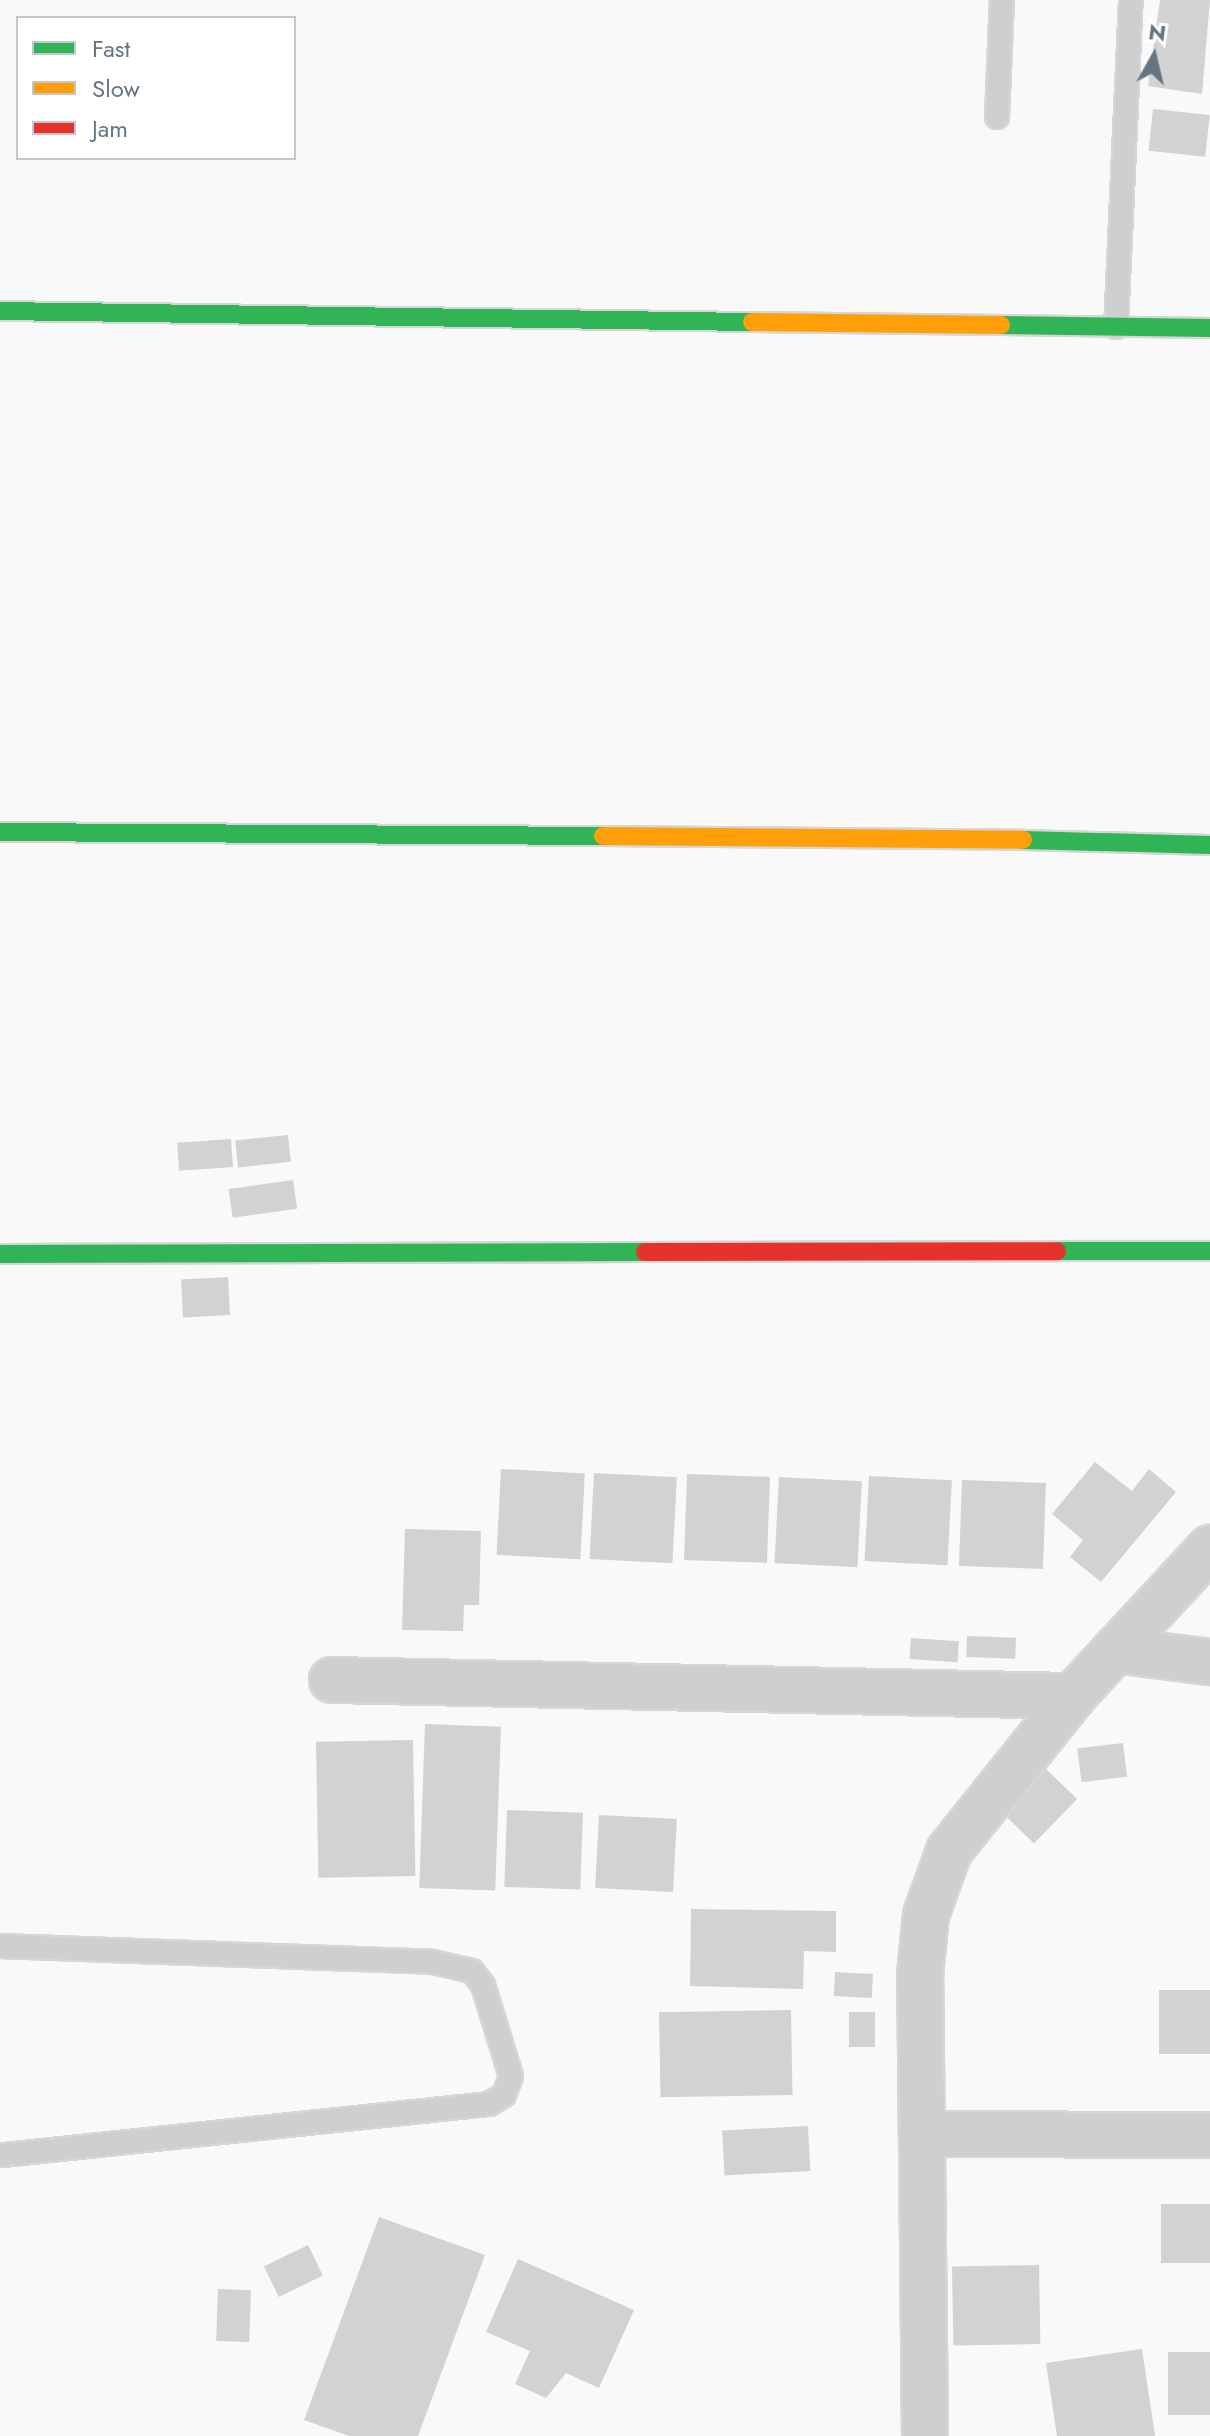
<!DOCTYPE html>
<style>
body{margin:0}
#map{position:relative;width:1210px;height:2436px;overflow:hidden;background:#f9f9f9;font-family:Jost,sans-serif}
div>[style]{position:absolute}
.building>*{inset:0;background:#d0d2d3;transform-origin:0 0}
.roads{filter:drop-shadow(2px 0 #d5d6d7) drop-shadow(-2px 0 #d5d6d7) drop-shadow(0 2px #d5d6d7) drop-shadow(0 -2px #d5d6d7)}
.lane>*{height:22px;margin:-11px;padding:0 11px;transform-origin:11px;border-radius:11px;background:#cecfd0}
.street>*{height:44px;margin:-22px;padding:0 22px;transform-origin:22px;border-radius:22px;background:#cecfd0}
.fast>*{height:18px;margin:-9px;padding:0 9px;transform-origin:9px;border-radius:9px;background:#30b455}
.slow>*{height:18px;margin:-9px;padding:0 9px;transform-origin:9px;border-radius:9px;background:#ff9f0a}
.jam>*{height:18px;margin:-9px;padding:0 9px;transform-origin:9px;border-radius:9px;background:#e5322d}
span{translate:-50% -50%;white-space:nowrap;text-align:center;line-height:1.15;-webkit-text-stroke:8px #fff;paint-order:stroke}
.legend{position:absolute;left:16px;top:16px;width:280px;height:144px;box-sizing:border-box;background:#fff;border:2px solid #c1c8cd;margin:0;padding:10px 14px;list-style:none;font-size:24px;color:#657683}
.legend li{display:flex;align-items:center;gap:16px;height:40px}
.legend b{width:40px;border:2px solid #c1c8cd}
.north{position:absolute;left:1114px;top:16px;width:80px;height:80px;-webkit-text-stroke:6px #fff;paint-order:stroke;rotate:8deg;font-size:22px;font-weight:700;line-height:32px;text-align:center;color:#657683}
.north::after{content:'';display:block;margin:auto;width:28px;height:36px;background:#657683;clip-path:polygon(50% 0,100% 100%,50% 72%,0 100%)}
</style>
<div id="map">
<div class="building">
<div style="clip-path:polygon(1160px 0,1210px 0,1202px 94px,1148px 86px)"></div>
<div style="left:1153px;top:109px;width:57px;height:42px;rotate:6deg"></div>
<div style="left:288px;top:1135px;width:27px;height:53px;rotate:84deg"></div>
<div style="left:231px;top:1139px;width:28px;height:54px;rotate:86deg"></div>
<div style="left:293px;top:1180px;width:29px;height:65px;rotate:82deg"></div>
<div style="left:228px;top:1277px;width:38px;height:47px;rotate:87deg"></div>
<div style="clip-path:polygon(1095px 1462px,1132px 1491px,1149px 1469px,1176px 1492px,1101px 1582px,1070px 1557px,1083px 1540px,1052px 1514px)"></div>
<div style="left:501px;top:1469px;width:84px;height:86px;rotate:3deg"></div>
<div style="left:594px;top:1473px;width:83px;height:86px;rotate:3deg"></div>
<div style="left:687px;top:1474px;width:83px;height:86px;rotate:2deg"></div>
<div style="left:869px;top:1476px;width:83px;height:85px;rotate:3deg"></div>
<div style="left:779px;top:1477px;width:83px;height:86px;rotate:3deg"></div>
<div style="left:962px;top:1480px;width:84px;height:86px;rotate:2deg"></div>
<div style="clip-path:polygon(405px 1529px,481px 1531px,479px 1605px,464px 1605px,463px 1631px,402px 1630px)"></div>
<div style="left:967px;top:1636px;width:49px;height:21px;rotate:2deg"></div>
<div style="left:911px;top:1638px;width:48px;height:21px;rotate:4deg"></div>
<div style="left:425px;top:1724px;width:76px;height:164px;rotate:2deg"></div>
<div style="left:413px;top:1740px;width:136px;height:97px;rotate:89deg"></div>
<div style="left:1123px;top:1743px;width:34px;height:46px;rotate:83deg"></div>
<div style="left:1044px;top:1767px;width:46px;height:62px;rotate:44deg"></div>
<div style="left:507px;top:1810px;width:76px;height:77px;rotate:2deg"></div>
<div style="left:599px;top:1815px;width:78px;height:73px;rotate:3deg"></div>
<div style="clip-path:polygon(691px 1909px,836px 1911px,836px 1952px,804px 1951px,803px 1989px,690px 1986px)"></div>
<div style="left:835px;top:1972px;width:38px;height:24px;rotate:3deg"></div>
<div style="left:1210px;top:1990px;width:64px;height:51px;rotate:90deg"></div>
<div style="left:791px;top:2010px;width:85px;height:132px;rotate:89deg"></div>
<div style="left:849px;top:2012px;width:26px;height:35px"></div>
<div style="left:808px;top:2126px;width:45px;height:86px;rotate:87deg"></div>
<div style="left:1210px;top:2204px;width:59px;height:49px;rotate:90deg"></div>
<div style="clip-path:polygon(379px 2217px,485px 2255px,418px 2436px,349px 2436px,304px 2420px)"></div>
<div style="left:308px;top:2245px;width:34px;height:49px;rotate:64deg"></div>
<div style="clip-path:polygon(518px 2259px,634px 2310px,599px 2388px,566px 2373px,546px 2398px,515px 2384px,530px 2351px,486px 2332px)"></div>
<div style="left:1039px;top:2265px;width:79px;height:87px;rotate:89deg"></div>
<div style="left:218px;top:2289px;width:33px;height:52px;rotate:2deg"></div>
<div style="clip-path:polygon(1142px 2349px,1155px 2436px,1057px 2436px,1046px 2363px)"></div>
<div style="left:1210px;top:2352px;width:63px;height:42px;rotate:90deg"></div>
</div>
<div class="roads">
<div class="lane">
<div style="left:997px;top:117px;width:117px;rotate:-87.6deg"></div>
<div style="left:1116px;top:327px;width:327px;rotate:-87.4deg"></div>
<div style="left:0;top:1946px;width:433px;rotate:2.1deg"></div>
<div style="left:433px;top:1962px;width:40px;rotate:13deg"></div>
<div style="left:472px;top:1971px;width:18px;rotate:52deg"></div>
<div style="left:483px;top:1985px;width:95px;rotate:72.9deg"></div>
<div style="left:511px;top:2076px;width:20px;rotate:110deg"></div>
<div style="left:504px;top:2095px;width:17px;rotate:149deg"></div>
<div style="left:489px;top:2104px;width:492px;rotate:174deg"></div>
</div>
<div class="street">
<div style="left:1115px;top:1650px;width:96px;rotate:7.2deg"></div>
<div style="left:332px;top:1680px;width:741px;rotate:1.24deg"></div>
<div style="left:922px;top:2134px;width:288px;rotate:0.2deg"></div>
<div style="left:925px;top:2436px;width:461px;rotate:-90.6deg"></div>
<div style="left:920px;top:1975px;width:60px;rotate:-84.3deg"></div>
<div style="left:926px;top:1915px;width:68px;rotate:-70.2deg"></div>
<div style="left:949px;top:1851px;width:198px;rotate:-51.3deg"></div>
<div style="left:1073px;top:1696px;width:202px;rotate:-47.2deg"></div>
</div>
<div class="fast">
<div style="left:0;top:311px;width:752px;rotate:0.84deg"></div>
<div style="left:1001px;top:325px;width:209px;rotate:0.8deg"></div>
<div style="left:0;top:832px;width:603px;rotate:0.38deg"></div>
<div style="left:1023px;top:840px;width:187px;rotate:1.5deg"></div>
<div style="left:1057px;top:1251px;width:153px"></div>
<div style="left:0;top:1254px;width:645px;rotate:-0.18deg"></div>
</div>
<div class="slow">
<div style="left:752px;top:322px;width:249px;rotate:0.7deg"></div>
<div style="left:603px;top:836px;width:420px;rotate:0.5deg"></div>
</div>
<div class="jam">
<div style="left:645px;top:1252px;width:412px;rotate:-0.1deg"></div>
</div>
</div>
<ul class="legend">
<li><b style="height:10px;background:#30b455"></b>Fast</li>
<li><b style="height:10px;background:#ff9f0a"></b>Slow</li>
<li><b style="height:10px;background:#e5322d"></b>Jam</li>
</ul>
<div class="north">N</div>
</div>
